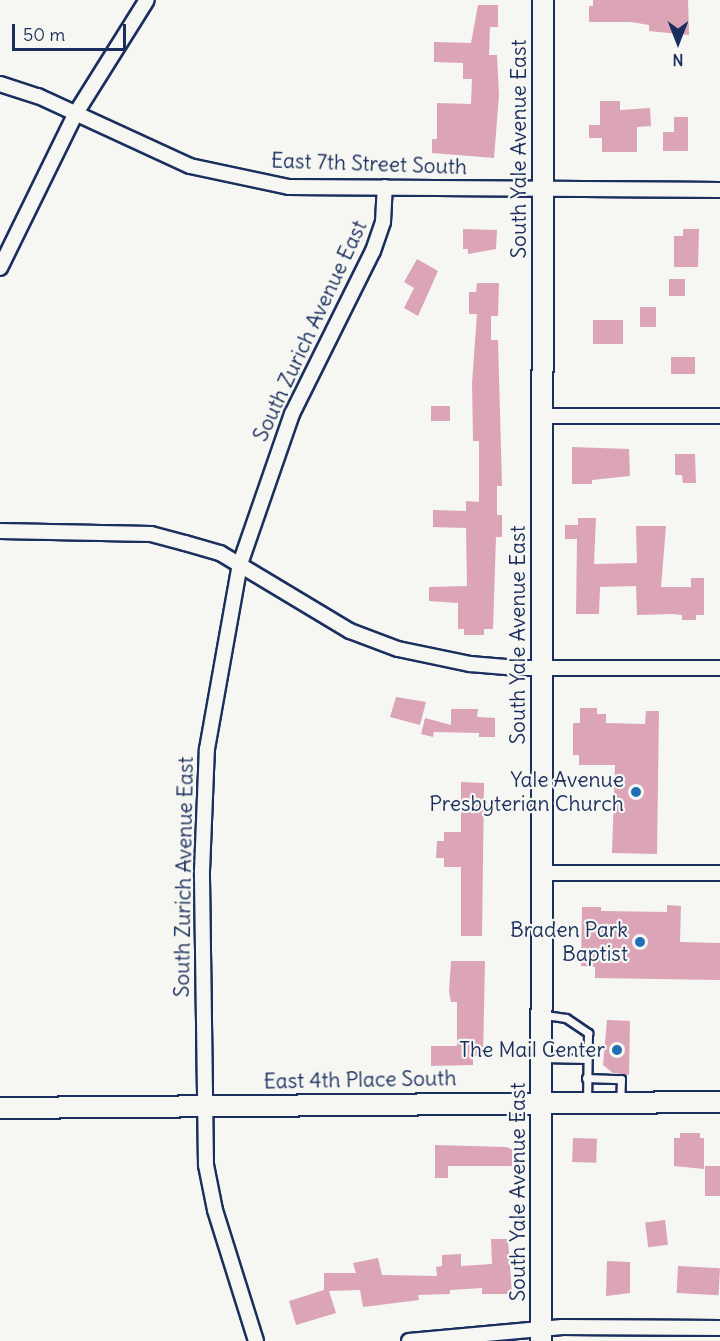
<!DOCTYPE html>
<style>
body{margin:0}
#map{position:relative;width:720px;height:1341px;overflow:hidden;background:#f6f6f2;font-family:Delius,sans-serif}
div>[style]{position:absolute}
.building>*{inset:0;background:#dca4b7;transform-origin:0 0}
.roads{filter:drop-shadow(2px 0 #1b2f5e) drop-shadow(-2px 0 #1b2f5e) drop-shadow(0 2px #1b2f5e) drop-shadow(0 -2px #1b2f5e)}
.lane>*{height:7px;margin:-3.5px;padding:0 3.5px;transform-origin:3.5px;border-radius:3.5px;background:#f6f6f2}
.street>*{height:14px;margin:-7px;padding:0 7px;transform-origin:7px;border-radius:7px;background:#f6f6f2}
.secondary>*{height:20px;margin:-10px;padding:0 10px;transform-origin:10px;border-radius:10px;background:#f6f6f2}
.dots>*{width:16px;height:16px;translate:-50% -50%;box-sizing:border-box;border:3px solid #f6f6f2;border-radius:50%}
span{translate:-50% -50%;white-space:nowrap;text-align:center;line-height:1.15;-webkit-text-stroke:4.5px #f6f6f2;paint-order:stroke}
.street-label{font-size:21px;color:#1b2f5e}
.poi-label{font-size:21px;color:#1b2f5e}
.right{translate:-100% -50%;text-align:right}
.north{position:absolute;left:648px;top:12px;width:60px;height:60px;-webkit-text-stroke:4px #f6f6f2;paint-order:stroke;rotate:180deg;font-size:16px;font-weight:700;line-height:24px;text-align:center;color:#1b2f5e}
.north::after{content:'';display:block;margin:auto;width:21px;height:27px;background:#1b2f5e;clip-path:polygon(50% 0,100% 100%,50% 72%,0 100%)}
.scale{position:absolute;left:12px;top:24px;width:114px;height:27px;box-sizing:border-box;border:3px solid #1b2f5e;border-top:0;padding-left:8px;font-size:18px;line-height:21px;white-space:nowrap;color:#1b2f5e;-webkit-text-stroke:4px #f6f6f2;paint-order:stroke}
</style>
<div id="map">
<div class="building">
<div style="clip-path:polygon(593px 0,688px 0,689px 35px,649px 31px,649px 25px,631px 22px,589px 22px,589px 6px,593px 6px)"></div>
<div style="clip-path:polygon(478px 5px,498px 5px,498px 27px,490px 27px,489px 55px,497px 55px,499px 95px,494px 158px,432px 153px,432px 139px,437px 139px,437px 103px,471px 104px,472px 79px,463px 79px,463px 63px,434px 62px,434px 42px,471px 43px)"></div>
<div style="clip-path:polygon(600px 101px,620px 101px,620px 110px,650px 108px,651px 126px,637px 127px,637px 152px,602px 152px,602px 138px,589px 138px,589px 125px,600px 125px)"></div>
<div style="clip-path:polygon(674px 117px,688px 117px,688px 151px,663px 151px,663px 132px,674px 132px)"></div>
<div style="clip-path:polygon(463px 229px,497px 230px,496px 249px,468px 254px,468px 249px,463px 249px)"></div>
<div style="clip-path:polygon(683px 229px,699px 229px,698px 267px,674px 267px,674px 236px,683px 236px)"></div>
<div style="clip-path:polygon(417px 259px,438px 271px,418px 316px,404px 308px,414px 288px,404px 282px)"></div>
<div style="left:669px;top:279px;width:16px;height:17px"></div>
<div style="clip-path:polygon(477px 283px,499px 283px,498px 316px,491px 316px,491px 340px,498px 340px,502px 486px,497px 486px,497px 515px,502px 515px,502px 537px,496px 537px,493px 629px,484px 629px,484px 635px,464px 635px,464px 629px,458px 629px,458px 603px,429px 601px,429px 587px,467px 586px,466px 528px,433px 527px,433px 510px,466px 511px,466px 501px,479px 502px,479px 441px,473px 441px,472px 383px,477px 314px,469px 314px,469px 292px,476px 292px)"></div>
<div style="left:640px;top:307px;width:16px;height:20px"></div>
<div style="left:593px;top:320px;width:30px;height:24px"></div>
<div style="left:671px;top:357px;width:24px;height:17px"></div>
<div style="left:431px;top:406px;width:19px;height:15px"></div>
<div style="clip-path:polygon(572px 447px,629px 449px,630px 476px,592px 480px,592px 484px,572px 484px)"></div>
<div style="clip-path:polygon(675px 454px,695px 454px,696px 483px,683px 483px,682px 475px,675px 475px)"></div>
<div style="clip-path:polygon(578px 518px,596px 518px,594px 564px,637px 563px,636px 526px,666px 526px,661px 587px,691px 587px,691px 578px,704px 578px,704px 615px,696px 615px,696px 620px,682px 620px,682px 615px,673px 614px,637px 615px,636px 586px,600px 587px,599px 614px,576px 614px,577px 539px,565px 539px,565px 525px,578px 525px)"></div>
<div style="clip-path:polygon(396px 697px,426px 702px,420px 725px,390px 717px)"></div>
<div style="clip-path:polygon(580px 708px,597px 708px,597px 714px,606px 714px,606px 723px,645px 724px,646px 711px,659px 711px,657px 854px,612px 853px,615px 765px,579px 765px,579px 755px,573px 755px,573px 723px,580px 723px)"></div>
<div style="clip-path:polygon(451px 709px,478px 709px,477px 717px,495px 718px,495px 737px,479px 737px,479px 733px,434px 732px,433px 737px,421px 734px,425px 718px,451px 725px)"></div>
<div style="clip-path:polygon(461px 782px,484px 783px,482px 936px,461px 936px,461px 867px,444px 867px,444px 858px,436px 858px,437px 841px,444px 841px,444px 832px,461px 832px)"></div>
<div style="clip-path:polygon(667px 905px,681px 906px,680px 942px,720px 943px,720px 980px,595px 978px,595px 967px,581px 966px,582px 907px,601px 907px,601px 911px,667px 912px)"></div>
<div style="clip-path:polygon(451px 961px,485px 961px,483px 1056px,473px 1056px,473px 1065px,431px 1066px,431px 1046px,457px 1046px,457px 1002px,451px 1002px,449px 992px)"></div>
<div style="clip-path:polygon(607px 1020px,630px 1021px,629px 1075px,613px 1073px,603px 1065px)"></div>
<div style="clip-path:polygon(680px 1133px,700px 1133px,700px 1138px,704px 1138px,704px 1169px,674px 1166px,674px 1138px,680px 1138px)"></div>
<div style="left:573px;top:1138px;width:24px;height:24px;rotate:2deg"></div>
<div style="clip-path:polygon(435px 1145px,506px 1147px,512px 1149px,512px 1166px,448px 1166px,448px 1178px,435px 1178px)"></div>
<div style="left:705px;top:1166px;width:15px;height:30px"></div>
<div style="left:665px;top:1220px;width:25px;height:20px;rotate:83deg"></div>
<div style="clip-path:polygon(491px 1239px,508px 1239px,512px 1294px,482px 1294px,482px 1288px,450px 1290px,450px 1294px,418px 1295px,419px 1300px,363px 1307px,360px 1290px,329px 1291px,336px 1313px,296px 1325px,289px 1301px,324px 1290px,324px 1273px,356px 1273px,353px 1263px,378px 1258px,382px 1275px,437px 1276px,436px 1267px,442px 1266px,442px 1255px,461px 1254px,461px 1266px,492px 1264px)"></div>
<div style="clip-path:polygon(607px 1261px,630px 1262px,630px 1293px,606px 1296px)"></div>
<div style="left:678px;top:1266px;width:42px;height:27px;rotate:3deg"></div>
</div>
<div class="roads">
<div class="lane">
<div style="left:545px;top:1015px;width:21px;rotate:8deg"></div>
<div style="left:566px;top:1018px;width:27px;rotate:34deg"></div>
<div style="left:588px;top:1033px;width:69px;rotate:90.8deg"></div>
<div style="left:544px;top:1058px;width:43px;rotate:1.3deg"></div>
<div style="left:586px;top:1078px;width:35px;rotate:2deg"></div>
<div style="left:621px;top:1079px;width:23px;rotate:92deg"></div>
</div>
<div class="street">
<div style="left:0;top:84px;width:40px;rotate:18deg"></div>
<div style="left:38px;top:96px;width:167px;rotate:24.7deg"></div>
<div style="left:190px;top:166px;width:101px;rotate:12deg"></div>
<div style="left:289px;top:187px;width:431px;rotate:0.4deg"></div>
<div style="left:0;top:268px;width:173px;rotate:-63.9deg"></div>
<div style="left:76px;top:113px;width:133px;rotate:-57.9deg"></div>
<div style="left:542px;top:416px;width:178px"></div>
<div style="left:0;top:531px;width:151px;rotate:1.1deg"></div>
<div style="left:151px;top:534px;width:35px;rotate:15deg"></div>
<div style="left:185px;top:543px;width:36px;rotate:16deg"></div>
<div style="left:220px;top:553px;width:152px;rotate:31deg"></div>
<div style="left:350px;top:631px;width:51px;rotate:20.6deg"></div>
<div style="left:398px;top:649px;width:74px;rotate:11.8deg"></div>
<div style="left:470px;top:664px;width:48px;rotate:4.8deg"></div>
<div style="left:518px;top:668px;width:202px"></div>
<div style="left:542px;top:873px;width:178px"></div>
<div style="left:256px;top:1341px;width:137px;rotate:-107.4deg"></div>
<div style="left:215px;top:1210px;width:46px;rotate:-101.3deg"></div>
<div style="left:206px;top:1165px;width:294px;rotate:-90.8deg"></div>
<div style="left:202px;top:871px;width:122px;rotate:-87.7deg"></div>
<div style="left:207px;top:749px;width:188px;rotate:-79.9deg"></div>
<div style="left:240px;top:564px;width:159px;rotate:-70.9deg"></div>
<div style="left:292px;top:414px;width:182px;rotate:-63.6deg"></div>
<div style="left:373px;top:251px;width:31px;rotate:-71deg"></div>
<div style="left:383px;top:222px;width:35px;rotate:-87deg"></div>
<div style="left:409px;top:1341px;width:154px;rotate:-5.2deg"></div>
<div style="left:562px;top:1327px;width:158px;rotate:0.4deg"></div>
</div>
<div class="secondary">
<div style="left:0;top:1108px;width:720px;rotate:-0.48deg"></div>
<div style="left:541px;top:1341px;width:1341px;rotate:-89.91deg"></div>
</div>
</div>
<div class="dots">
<div style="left:636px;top:792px;background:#1f6fb2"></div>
<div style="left:640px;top:942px;background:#1f6fb2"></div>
<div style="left:617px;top:1050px;background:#1f6fb2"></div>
</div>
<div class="street-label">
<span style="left:519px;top:149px;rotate:-90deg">South Yale Avenue East</span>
<span style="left:369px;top:164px;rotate:2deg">East 7th Street South</span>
<span style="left:310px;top:331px;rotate:-65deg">South Zurich Avenue East</span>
<span style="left:518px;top:635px;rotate:-90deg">South Yale Avenue East</span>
<span style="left:184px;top:877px;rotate:-89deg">South Zurich Avenue East</span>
<span style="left:360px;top:1080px;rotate:-1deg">East 4th Place South</span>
<span style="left:518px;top:1192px;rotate:-90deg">South Yale Avenue East</span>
</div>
<div class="poi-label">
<span class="right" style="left:624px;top:792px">Yale Avenue<br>Presbyterian Church</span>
<span class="right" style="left:628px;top:942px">Braden Park<br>Baptist</span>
<span class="right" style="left:605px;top:1050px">The Mail Center</span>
</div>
<div class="north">N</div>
<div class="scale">50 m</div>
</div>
